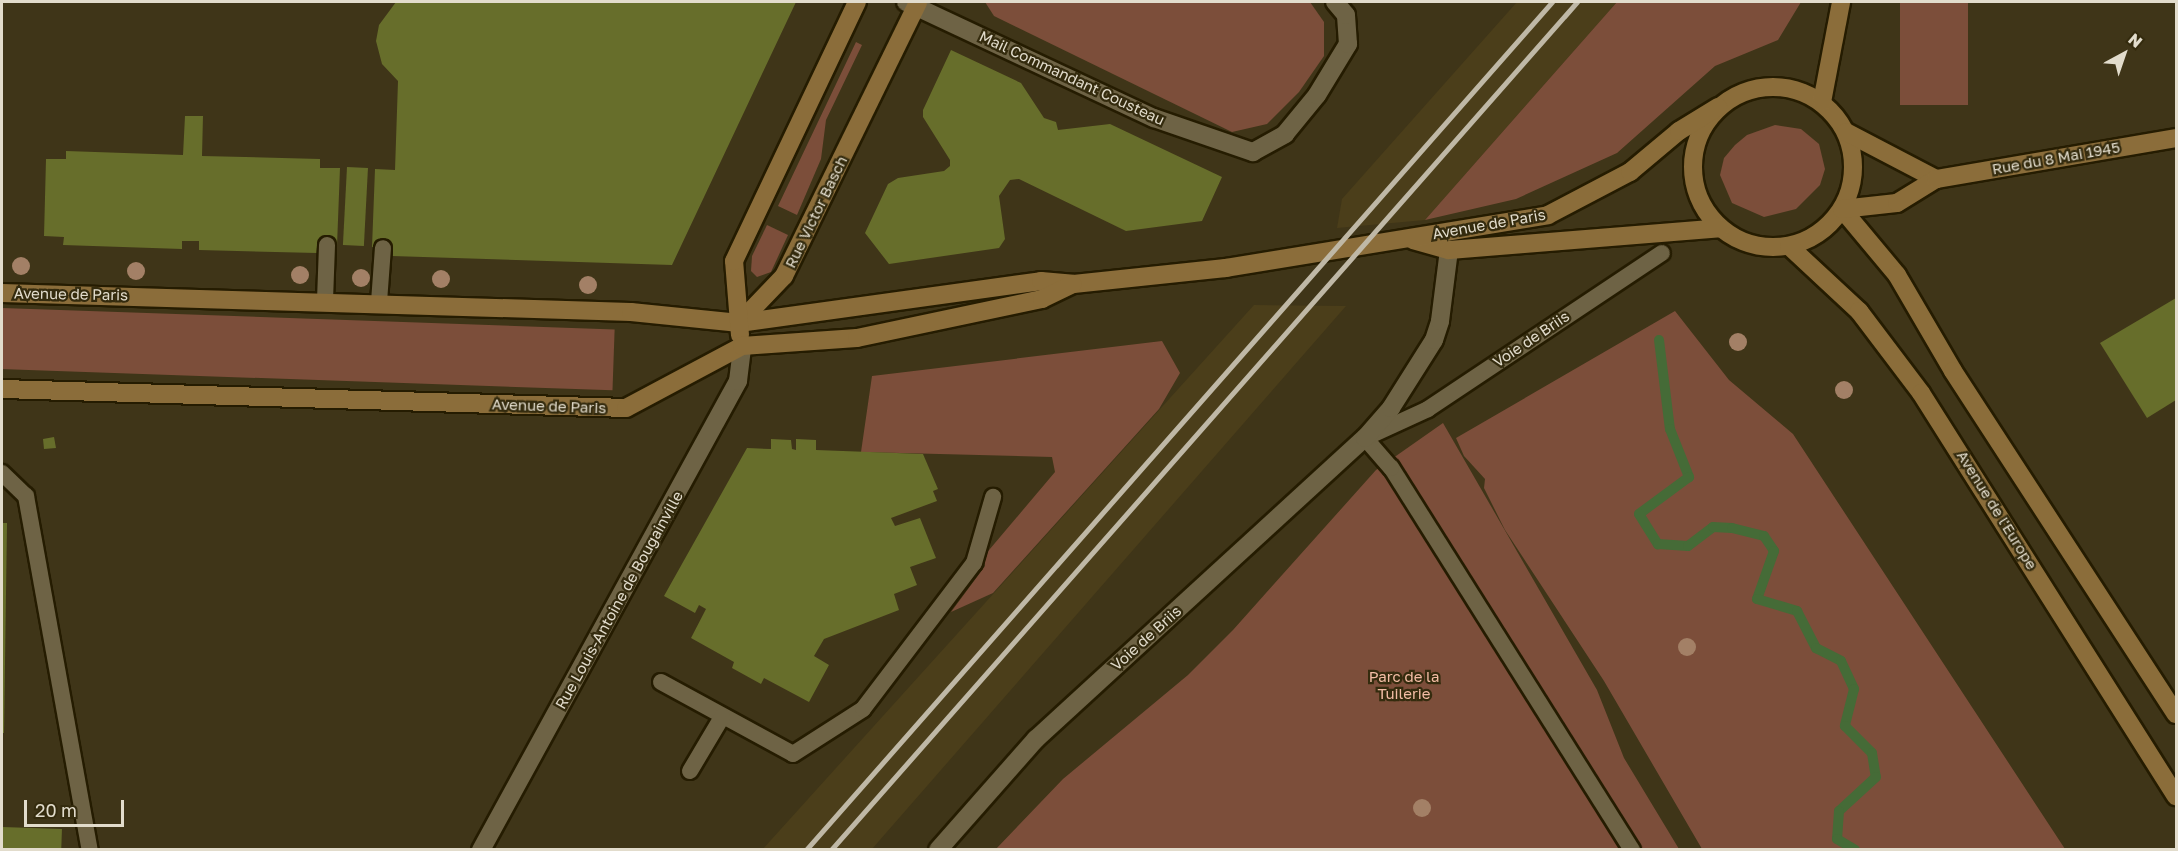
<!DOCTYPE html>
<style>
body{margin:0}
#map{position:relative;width:2178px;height:851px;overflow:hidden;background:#3f3518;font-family:"Golos Text",sans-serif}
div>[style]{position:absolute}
.built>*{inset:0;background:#4b3e1a}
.green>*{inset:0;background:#7c4e3a;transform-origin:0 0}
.stream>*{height:10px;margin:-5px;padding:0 5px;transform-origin:5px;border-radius:5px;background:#456b37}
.building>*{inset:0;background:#676e2b;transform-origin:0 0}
.roads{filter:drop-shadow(2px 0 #251c01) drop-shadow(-2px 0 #251c01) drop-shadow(0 2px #251c01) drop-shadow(0 -2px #251c01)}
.lane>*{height:16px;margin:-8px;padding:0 8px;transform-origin:8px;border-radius:8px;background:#6e6345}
.street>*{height:18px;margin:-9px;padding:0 9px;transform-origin:9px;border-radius:9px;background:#6e6345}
.secondary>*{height:18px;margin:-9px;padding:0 9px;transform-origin:9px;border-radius:9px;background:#8b6d3a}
.secondary>.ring{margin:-9px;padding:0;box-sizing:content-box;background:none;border:18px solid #8b6d3a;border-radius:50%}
.rail>*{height:4.5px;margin:-2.25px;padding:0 2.25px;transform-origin:2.25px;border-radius:2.25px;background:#bfb8a6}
.trees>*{width:18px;height:18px;margin:-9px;border-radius:50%;background:#a38066}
span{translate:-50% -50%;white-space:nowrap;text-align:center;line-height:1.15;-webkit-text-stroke:4.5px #342b0e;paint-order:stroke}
.street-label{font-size:15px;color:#e2dccc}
.park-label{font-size:15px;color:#f4bda5}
.frame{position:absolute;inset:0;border:3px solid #e2dccc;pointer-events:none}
.north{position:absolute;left:2094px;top:24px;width:60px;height:60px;-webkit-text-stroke:4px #342b0e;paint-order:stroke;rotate:40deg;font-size:16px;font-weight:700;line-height:24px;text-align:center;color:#e2dccc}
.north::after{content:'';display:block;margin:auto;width:21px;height:27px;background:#e2dccc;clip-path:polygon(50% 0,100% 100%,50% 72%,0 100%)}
.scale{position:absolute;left:24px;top:800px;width:100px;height:27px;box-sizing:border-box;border:3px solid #e2dccc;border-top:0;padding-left:8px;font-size:18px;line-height:21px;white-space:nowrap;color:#e2dccc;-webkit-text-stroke:4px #342b0e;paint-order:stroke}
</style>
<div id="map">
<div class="built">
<div style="clip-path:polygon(1517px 2px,1617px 2px,1425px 220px,1337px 228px,1342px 199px)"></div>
<div style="clip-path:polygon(1254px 305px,1346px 306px,872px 849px,762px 850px)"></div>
</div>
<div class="green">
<div style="clip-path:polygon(985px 2px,1310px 2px,1324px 22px,1324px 56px,1299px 92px,1267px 124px,1232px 132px,994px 16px)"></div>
<div style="clip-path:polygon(1617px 2px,1801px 2px,1778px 40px,1715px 66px,1617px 153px,1516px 199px,1425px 220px)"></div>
<div style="left:1900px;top:2px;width:68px;height:103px"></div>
<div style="clip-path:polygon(856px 42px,862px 45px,826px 120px,821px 159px,797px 215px,778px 206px)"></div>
<div style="clip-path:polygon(1775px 125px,1801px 129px,1819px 144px,1825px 169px,1820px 185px,1796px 209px,1764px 217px,1732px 203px,1720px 175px,1724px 158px,1735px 145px,1747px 135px)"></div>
<div style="clip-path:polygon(767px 225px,788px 235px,771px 272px,757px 277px,751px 271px,752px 256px)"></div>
<div style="left:2px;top:308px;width:613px;height:61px;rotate:2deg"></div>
<div style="clip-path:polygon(1675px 311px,1729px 380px,1793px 434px,2065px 849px,1702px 849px,1604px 681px,1505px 530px,1484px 488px,1485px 479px,1464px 456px,1456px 438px)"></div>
<div style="clip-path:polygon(1162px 341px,1180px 373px,1159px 409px,993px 593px,951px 612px,985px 566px,984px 556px,1055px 472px,1052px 457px,861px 452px,872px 376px)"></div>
<div style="clip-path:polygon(1443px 423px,1597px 690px,1624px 758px,1679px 849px,995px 850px,1063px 779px,1188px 675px,1233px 630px,1376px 470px)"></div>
</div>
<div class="stream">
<div style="left:1659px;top:340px;width:90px;rotate:83deg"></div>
<div style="left:1670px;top:429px;width:52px;rotate:68.4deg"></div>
<div style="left:1689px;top:477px;width:62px;rotate:143.5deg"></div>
<div style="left:1639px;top:514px;width:36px;rotate:58deg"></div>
<div style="left:1658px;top:544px;width:30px;rotate:4deg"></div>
<div style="left:1688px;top:546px;width:31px;rotate:-37deg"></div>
<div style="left:1713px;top:527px;width:19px;rotate:3deg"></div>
<div style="left:1732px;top:528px;width:33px;rotate:14deg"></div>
<div style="left:1764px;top:536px;width:18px;rotate:56deg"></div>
<div style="left:1774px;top:551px;width:51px;rotate:109.5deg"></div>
<div style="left:1757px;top:599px;width:42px;rotate:16.7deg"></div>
<div style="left:1797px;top:611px;width:42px;rotate:62.8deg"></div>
<div style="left:1816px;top:648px;width:28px;rotate:27deg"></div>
<div style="left:1841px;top:661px;width:31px;rotate:65deg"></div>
<div style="left:1854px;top:689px;width:38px;rotate:104deg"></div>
<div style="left:1845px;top:726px;width:38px;rotate:45deg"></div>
<div style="left:1872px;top:753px;width:24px;rotate:81deg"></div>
<div style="left:1876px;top:777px;width:50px;rotate:137.4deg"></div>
<div style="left:1839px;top:811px;width:28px;rotate:94deg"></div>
<div style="left:1837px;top:839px;width:21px;rotate:31deg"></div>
</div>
<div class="building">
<div style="clip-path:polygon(396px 2px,796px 2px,672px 265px,392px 256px,393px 248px,372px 247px,375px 169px,395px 170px,398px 81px,382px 64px,376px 41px,379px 25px)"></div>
<div style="clip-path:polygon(951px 50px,1021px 83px,1044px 118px,1056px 122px,1058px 130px,1110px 124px,1222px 177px,1202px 221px,1126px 231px,1019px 179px,1010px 180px,999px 196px,1005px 239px,999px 248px,889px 264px,865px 233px,888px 184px,898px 178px,944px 171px,950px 166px,950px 160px,923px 117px,923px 110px)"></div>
<div style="clip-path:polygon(185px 116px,203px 116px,202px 156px,320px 159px,320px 168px,340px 168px,337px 246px,317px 245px,317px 253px,199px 250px,199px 241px,182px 241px,182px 249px,63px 245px,64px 237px,44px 236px,46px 159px,66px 159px,66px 151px,183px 155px)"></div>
<div style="left:347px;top:167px;width:21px;height:78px;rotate:3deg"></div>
<div style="clip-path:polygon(2176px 298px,2176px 400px,2147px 418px,2100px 343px)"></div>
<div style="clip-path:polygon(54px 437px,56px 448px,44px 449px,43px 439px)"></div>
<div style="clip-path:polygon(771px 439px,791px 440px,792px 449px,796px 450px,796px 439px,816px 440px,816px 450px,923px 454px,938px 489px,933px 491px,937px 501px,891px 518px,895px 526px,920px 518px,936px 558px,910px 567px,917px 585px,894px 594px,899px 610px,824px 639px,814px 656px,829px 665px,809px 702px,764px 678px,761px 684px,732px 668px,734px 662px,691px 638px,706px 609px,699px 605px,695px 613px,664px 596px,747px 448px,771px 449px)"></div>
<div style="clip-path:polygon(2px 523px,7px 523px,4px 733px,2px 733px)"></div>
<div style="left:2px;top:827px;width:60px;height:23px;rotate:2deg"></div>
</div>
<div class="roads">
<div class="lane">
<div style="left:325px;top:300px;width:55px;rotate:-87.9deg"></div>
<div style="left:379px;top:302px;width:54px;rotate:-85.8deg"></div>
<div style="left:2px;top:473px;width:33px;rotate:44deg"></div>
<div style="left:26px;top:496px;width:360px;rotate:79.8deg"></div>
<div style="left:661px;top:682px;width:150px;rotate:28.6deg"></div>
<div style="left:793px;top:754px;width:83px;rotate:-32.7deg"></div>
<div style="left:863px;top:709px;width:183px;rotate:-52.8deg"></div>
<div style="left:974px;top:563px;width:69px;rotate:-73.9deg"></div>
<div style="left:690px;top:771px;width:63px;rotate:-59.3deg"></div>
<div style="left:1632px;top:850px;width:452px;rotate:-122.2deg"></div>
<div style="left:1391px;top:468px;width:40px;rotate:-131deg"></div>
<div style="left:1365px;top:438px;width:69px;rotate:-24.7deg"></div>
<div style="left:1428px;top:409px;width:281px;rotate:-33.7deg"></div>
</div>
<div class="street">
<div style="left:906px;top:2px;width:274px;rotate:25.1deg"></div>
<div style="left:1154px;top:118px;width:105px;rotate:19deg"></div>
<div style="left:1253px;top:152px;width:37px;rotate:-29deg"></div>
<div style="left:1285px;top:134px;width:50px;rotate:-50.6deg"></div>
<div style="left:1317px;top:95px;width:60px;rotate:-58.7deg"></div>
<div style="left:1348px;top:44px;width:29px;rotate:-94deg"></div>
<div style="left:1346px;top:15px;width:17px;rotate:-130deg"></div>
<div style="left:481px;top:850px;width:535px;rotate:-61.28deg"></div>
<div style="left:738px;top:381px;width:35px;rotate:-83deg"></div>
<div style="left:938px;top:850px;width:148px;rotate:-48.6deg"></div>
<div style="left:1036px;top:739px;width:446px;rotate:-42.5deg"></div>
<div style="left:1365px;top:438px;width:40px;rotate:-49deg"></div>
<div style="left:1391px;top:408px;width:80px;rotate:-57.7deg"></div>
<div style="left:1434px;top:340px;width:20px;rotate:-72deg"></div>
<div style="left:1440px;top:321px;width:72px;rotate:-82.8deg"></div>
</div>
<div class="secondary">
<div class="ring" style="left:1693px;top:87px;width:142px;height:142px"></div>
<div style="left:1822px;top:102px;width:102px;rotate:-79.2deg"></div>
<div style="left:1846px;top:132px;width:102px;rotate:27.6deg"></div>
<div style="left:1842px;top:209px;width:86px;rotate:50.2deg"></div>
<div style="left:1897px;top:275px;width:111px;rotate:59.7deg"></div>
<div style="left:1953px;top:371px;width:409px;rotate:57deg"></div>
<div style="left:1842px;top:209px;width:55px;rotate:-6.2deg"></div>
<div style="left:1897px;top:203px;width:46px;rotate:-31.6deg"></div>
<div style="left:1936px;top:179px;width:243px;rotate:-9.7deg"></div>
<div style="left:1413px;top:240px;width:37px;rotate:16deg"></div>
<div style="left:1449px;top:250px;width:272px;rotate:-4.6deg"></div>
<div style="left:1789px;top:246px;width:96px;rotate:42.9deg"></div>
<div style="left:1859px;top:311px;width:103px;rotate:52.9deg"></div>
<div style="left:1921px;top:393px;width:477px;rotate:57.7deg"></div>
<div style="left:2px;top:293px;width:629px;rotate:1.73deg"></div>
<div style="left:631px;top:312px;width:109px;rotate:5.8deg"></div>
<div style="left:739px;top:323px;width:305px;rotate:-7.9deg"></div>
<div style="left:1041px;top:281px;width:32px;rotate:5deg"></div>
<div style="left:1073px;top:284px;width:154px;rotate:-6deg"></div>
<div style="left:1226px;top:268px;width:326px;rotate:-9.3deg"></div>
<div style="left:1548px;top:215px;width:93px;rotate:-27.7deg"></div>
<div style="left:1630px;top:172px;width:64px;rotate:-39.9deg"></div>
<div style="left:1679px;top:131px;width:46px;rotate:-31.6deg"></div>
<div style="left:739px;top:323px;width:65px;rotate:-46.2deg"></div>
<div style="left:784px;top:276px;width:305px;rotate:-63.9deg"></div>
<div style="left:740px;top:335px;width:74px;rotate:-94.6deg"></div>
<div style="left:734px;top:261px;width:287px;rotate:-64.6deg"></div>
<div style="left:2px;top:389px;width:624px;rotate:1.74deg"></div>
<div style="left:626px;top:408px;width:132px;rotate:-28.1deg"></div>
<div style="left:742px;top:346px;width:115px;rotate:-4deg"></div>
<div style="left:857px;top:338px;width:189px;rotate:-11.9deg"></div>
<div style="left:1042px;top:299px;width:34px;rotate:-26deg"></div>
</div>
</div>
<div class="rail">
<div style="left:806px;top:850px;width:1129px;rotate:-48.66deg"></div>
<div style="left:831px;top:850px;width:1129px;rotate:-48.66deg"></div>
</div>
<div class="trees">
<div style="left:21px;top:266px"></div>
<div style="left:136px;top:271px"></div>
<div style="left:300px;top:275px"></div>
<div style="left:361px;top:278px"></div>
<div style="left:441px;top:279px"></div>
<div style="left:588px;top:285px"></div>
<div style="left:1738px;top:342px"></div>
<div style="left:1844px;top:390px"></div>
<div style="left:1687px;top:647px"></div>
<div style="left:1422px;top:808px"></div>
</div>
<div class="street-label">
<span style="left:1072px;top:78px;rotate:25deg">Mail Commandant Cousteau</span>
<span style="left:2056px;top:158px;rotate:-10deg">Rue du 8 Mai 1945</span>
<span style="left:816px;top:212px;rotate:-64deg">Rue Victor Basch</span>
<span style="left:1489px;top:224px;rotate:-10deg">Avenue de Paris</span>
<span style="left:71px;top:294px;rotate:1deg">Avenue de Paris</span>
<span style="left:1531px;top:339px;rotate:-34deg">Voie de Briis</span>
<span style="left:549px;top:406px;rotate:2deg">Avenue de Paris</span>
<span style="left:1997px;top:510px;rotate:58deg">Avenue de l'Europe</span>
<span style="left:619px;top:600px;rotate:-61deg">Rue Louis-Antoine de Bougainville</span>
<span style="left:1146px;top:638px;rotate:-42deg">Voie de Briis</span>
</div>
<div class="park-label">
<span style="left:1404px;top:685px">Parc de la<br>Tuilerie</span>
</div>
<div class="frame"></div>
<div class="north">N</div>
<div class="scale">20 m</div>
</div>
